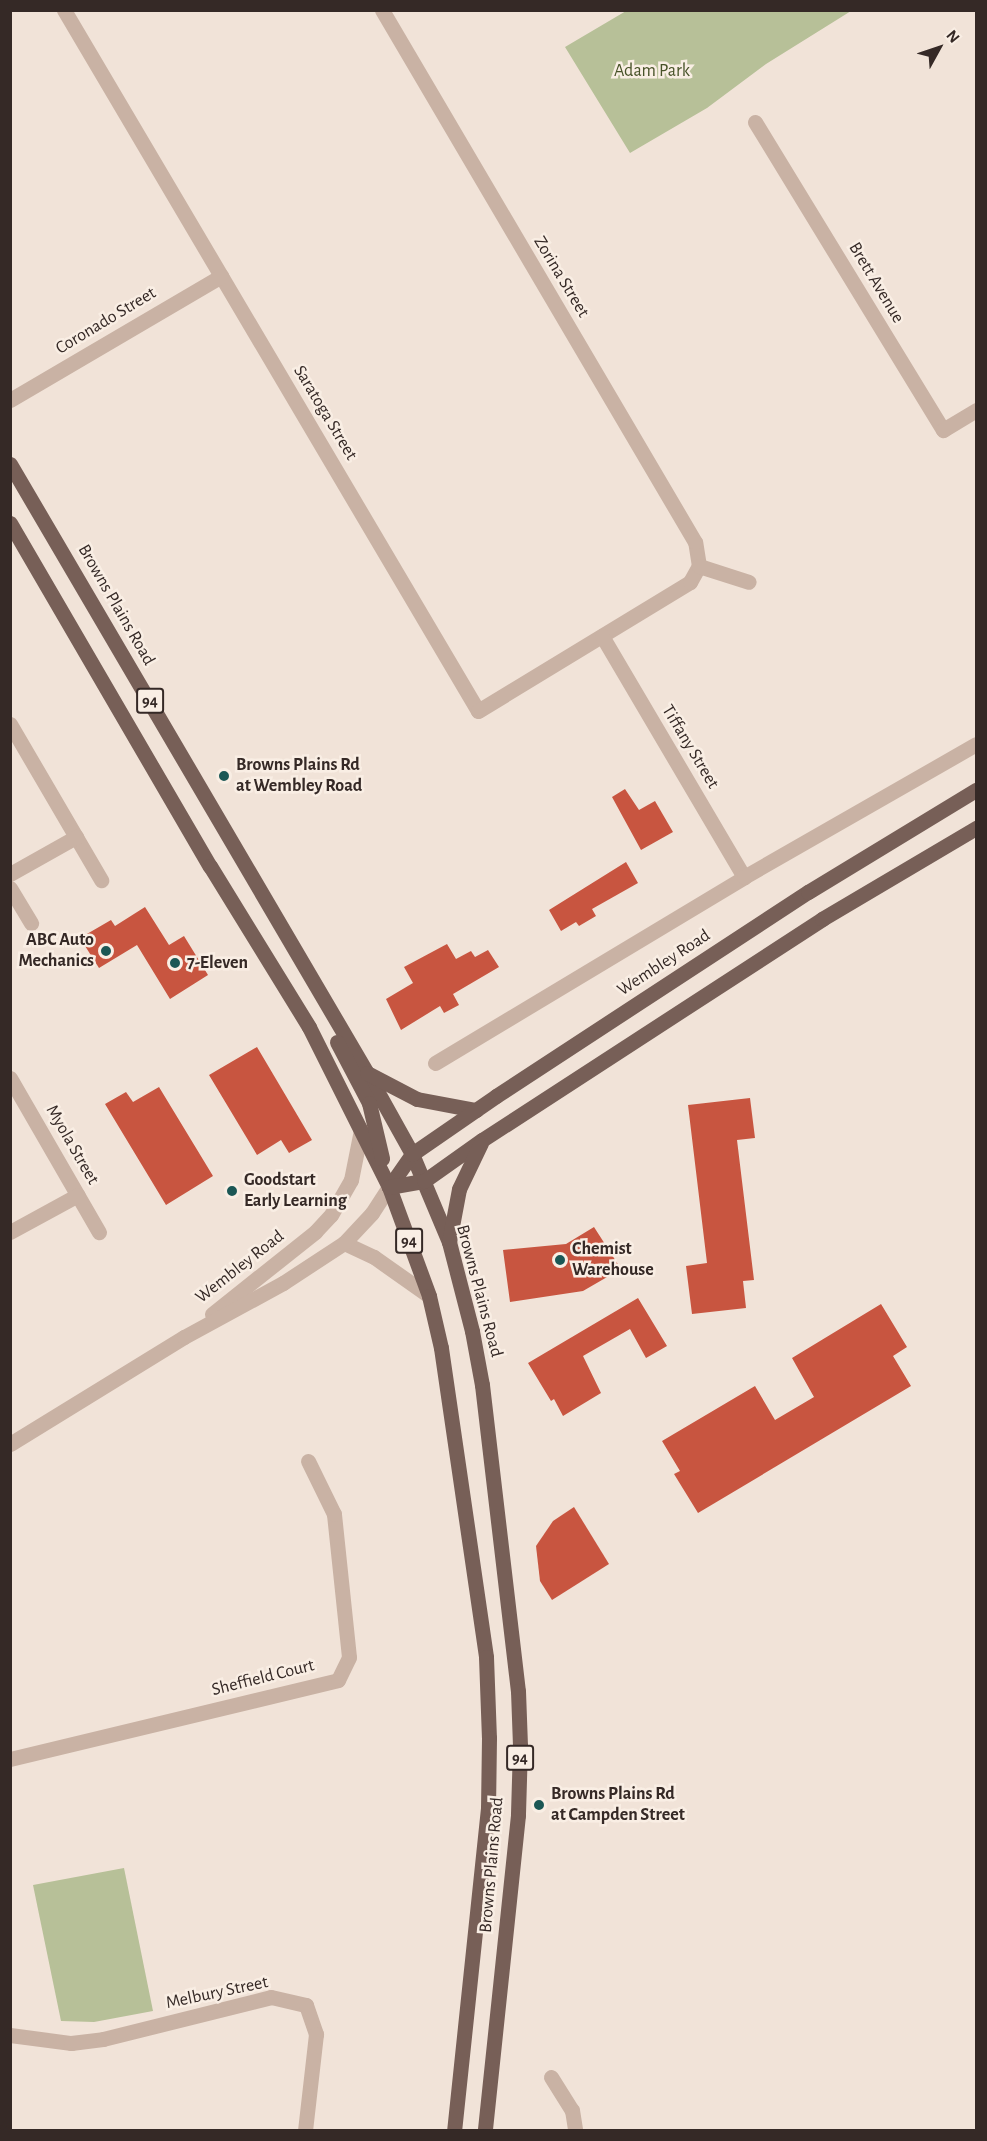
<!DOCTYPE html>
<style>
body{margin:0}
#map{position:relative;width:987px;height:2141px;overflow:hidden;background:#f1e3d8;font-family:"Alegreya Sans",sans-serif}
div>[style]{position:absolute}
.green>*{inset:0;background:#b7c098}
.building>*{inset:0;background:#c85540}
.minor>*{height:15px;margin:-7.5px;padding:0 7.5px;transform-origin:7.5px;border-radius:7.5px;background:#c9b2a4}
.major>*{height:15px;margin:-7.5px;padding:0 7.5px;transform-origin:7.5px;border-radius:7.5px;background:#775f57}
.dots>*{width:16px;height:16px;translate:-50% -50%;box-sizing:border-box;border:3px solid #f9eee4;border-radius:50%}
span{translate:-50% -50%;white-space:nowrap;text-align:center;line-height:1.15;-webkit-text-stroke:5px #f9eee4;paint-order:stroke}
.shield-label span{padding:2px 4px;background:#f9eee4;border:2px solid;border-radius:4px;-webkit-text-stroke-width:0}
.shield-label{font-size:16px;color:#352926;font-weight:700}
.park-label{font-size:18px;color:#485329}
.street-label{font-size:18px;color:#352926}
.poi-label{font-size:18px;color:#352926;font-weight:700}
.left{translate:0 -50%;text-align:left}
.right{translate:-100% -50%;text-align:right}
.frame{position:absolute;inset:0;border:12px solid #352926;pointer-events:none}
.north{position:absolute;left:909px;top:18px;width:60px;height:60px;-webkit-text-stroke:4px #f9eee4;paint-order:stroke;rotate:50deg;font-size:16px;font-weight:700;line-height:24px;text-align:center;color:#352926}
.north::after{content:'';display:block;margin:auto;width:21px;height:27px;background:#352926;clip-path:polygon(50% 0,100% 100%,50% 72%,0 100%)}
</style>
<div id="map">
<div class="green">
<div style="clip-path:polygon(626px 11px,626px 10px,851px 11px,766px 64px,707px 108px,630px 153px,565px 47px)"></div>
<div style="clip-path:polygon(124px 1868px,153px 2011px,94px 2022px,61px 2021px,33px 1885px)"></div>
</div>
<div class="building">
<div style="clip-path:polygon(625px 789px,639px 810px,655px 801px,673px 832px,641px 850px,612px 797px)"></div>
<div style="clip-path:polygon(626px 862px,638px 883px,592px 909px,596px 916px,579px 926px,576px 922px,561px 931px,549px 910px)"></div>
<div style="clip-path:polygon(145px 907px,169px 945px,184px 936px,208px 975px,170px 999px,137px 945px,99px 968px,80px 938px,111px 920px,115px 926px)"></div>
<div style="clip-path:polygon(447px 944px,456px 959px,471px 951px,475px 957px,488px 950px,499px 967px,453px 994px,459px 1005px,444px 1013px,440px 1006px,401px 1030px,386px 999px,413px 983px,404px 967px)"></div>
<div style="clip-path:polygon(257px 1047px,312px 1140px,289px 1153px,281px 1140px,257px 1155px,209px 1075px)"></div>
<div style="clip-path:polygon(159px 1087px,213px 1176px,166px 1205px,105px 1104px,126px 1092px,133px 1102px)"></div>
<div style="clip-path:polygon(750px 1098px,755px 1138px,737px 1140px,754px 1280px,743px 1281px,746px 1308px,692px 1314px,686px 1266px,707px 1263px,688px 1105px)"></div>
<div style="clip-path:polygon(594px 1227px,621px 1269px,583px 1291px,510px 1302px,503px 1250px,566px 1244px)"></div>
<div style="clip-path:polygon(638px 1298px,667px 1346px,646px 1358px,630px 1329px,583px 1356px,601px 1393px,563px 1416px,554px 1399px,551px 1401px,528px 1363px)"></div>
<div style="clip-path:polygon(881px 1304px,907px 1347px,893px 1356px,911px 1386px,698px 1513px,674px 1474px,680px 1471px,662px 1441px,755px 1386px,775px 1420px,814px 1397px,792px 1358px)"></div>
<div style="clip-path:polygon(574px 1507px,609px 1564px,552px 1600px,540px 1581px,536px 1546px,553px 1521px)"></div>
</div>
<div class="minor">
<div style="left:64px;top:10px;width:814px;rotate:59.43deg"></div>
<div style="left:478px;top:711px;width:248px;rotate:-31.3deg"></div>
<div style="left:690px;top:582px;width:18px;rotate:-61deg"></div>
<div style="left:699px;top:566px;width:24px;rotate:-99deg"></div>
<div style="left:695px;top:542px;width:617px;rotate:-120.47deg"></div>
<div style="left:755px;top:122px;width:361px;rotate:58.6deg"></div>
<div style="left:943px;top:430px;width:39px;rotate:-31deg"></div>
<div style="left:10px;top:400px;width:245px;rotate:-30.4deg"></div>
<div style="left:699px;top:566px;width:52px;rotate:17.7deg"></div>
<div style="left:602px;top:636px;width:280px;rotate:59.5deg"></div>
<div style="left:10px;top:724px;width:181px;rotate:59.7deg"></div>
<div style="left:10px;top:874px;width:76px;rotate:-29.3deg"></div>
<div style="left:10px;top:888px;width:41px;rotate:59deg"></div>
<div style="left:435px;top:1063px;width:361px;rotate:-31deg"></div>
<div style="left:744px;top:877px;width:267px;rotate:-29.8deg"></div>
<div style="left:10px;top:1078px;width:178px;rotate:60deg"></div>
<div style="left:10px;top:1232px;width:77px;rotate:-28.6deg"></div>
<div style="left:344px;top:1243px;width:33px;rotate:25deg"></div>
<div style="left:374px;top:1257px;width:67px;rotate:35.3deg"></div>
<div style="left:212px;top:1314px;width:132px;rotate:-38.5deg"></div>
<div style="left:315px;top:1232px;width:23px;rotate:-47deg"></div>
<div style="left:331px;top:1215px;width:40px;rotate:-60.3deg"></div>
<div style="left:351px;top:1180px;width:51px;rotate:-78.7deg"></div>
<div style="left:10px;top:1444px;width:204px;rotate:-31.6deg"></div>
<div style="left:184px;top:1337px;width:113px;rotate:-28.6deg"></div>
<div style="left:283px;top:1283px;width:73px;rotate:-33.3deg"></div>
<div style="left:344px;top:1243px;width:41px;rotate:-47deg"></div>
<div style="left:372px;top:1213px;width:31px;rotate:-57deg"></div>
<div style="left:10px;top:1759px;width:337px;rotate:-13.5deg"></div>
<div style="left:338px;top:1680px;width:25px;rotate:-64deg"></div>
<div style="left:349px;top:1657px;width:144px;rotate:-96deg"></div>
<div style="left:334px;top:1514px;width:59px;rotate:-116.1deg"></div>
<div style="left:10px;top:2035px;width:62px;rotate:7.5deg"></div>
<div style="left:71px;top:2043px;width:32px;rotate:-7deg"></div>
<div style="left:103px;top:2039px;width:173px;rotate:-14deg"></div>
<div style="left:271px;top:1997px;width:36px;rotate:13deg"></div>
<div style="left:306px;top:2005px;width:31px;rotate:71deg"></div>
<div style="left:316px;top:2034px;width:97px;rotate:96.5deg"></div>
<div style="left:551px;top:2077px;width:39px;rotate:58deg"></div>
<div style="left:572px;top:2110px;width:20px;rotate:81deg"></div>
</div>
<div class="major">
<div style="left:10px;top:464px;width:706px;rotate:59.62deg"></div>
<div style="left:367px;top:1073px;width:93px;rotate:60.9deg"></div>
<div style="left:412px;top:1154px;width:95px;rotate:67.2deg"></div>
<div style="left:449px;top:1242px;width:92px;rotate:75.5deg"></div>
<div style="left:472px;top:1331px;width:55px;rotate:79.5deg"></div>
<div style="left:482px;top:1385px;width:308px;rotate:83.3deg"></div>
<div style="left:518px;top:1691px;width:55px;rotate:87.9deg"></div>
<div style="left:520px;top:1746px;width:69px;rotate:91.7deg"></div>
<div style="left:518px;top:1815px;width:317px;rotate:96deg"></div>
<div style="left:10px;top:523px;width:397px;rotate:59.8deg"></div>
<div style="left:210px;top:866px;width:189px;rotate:58.4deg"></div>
<div style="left:309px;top:1027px;width:179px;rotate:63.4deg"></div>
<div style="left:389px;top:1187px;width:116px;rotate:69.8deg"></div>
<div style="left:429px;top:1296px;width:53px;rotate:77deg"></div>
<div style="left:441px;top:1348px;width:312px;rotate:81.7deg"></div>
<div style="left:486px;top:1657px;width:81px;rotate:87.9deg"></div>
<div style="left:489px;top:1738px;width:70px;rotate:90.8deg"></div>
<div style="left:488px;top:1808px;width:324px;rotate:96deg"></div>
<div style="left:337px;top:1042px;width:69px;rotate:62.3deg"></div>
<div style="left:369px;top:1103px;width:57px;rotate:76.7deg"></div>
<div style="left:367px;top:1073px;width:56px;rotate:27.5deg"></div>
<div style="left:417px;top:1099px;width:60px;rotate:10.6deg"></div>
<div style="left:389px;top:1187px;width:40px;rotate:-55.1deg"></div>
<div style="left:412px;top:1154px;width:102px;rotate:-34.6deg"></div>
<div style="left:496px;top:1096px;width:373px;rotate:-33.2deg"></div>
<div style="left:808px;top:892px;width:197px;rotate:-31.3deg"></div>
<div style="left:389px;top:1187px;width:36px;rotate:-10deg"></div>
<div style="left:424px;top:1181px;width:71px;rotate:-35.3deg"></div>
<div style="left:482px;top:1140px;width:406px;rotate:-33deg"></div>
<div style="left:822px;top:919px;width:179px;rotate:-30.6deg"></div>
<div style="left:449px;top:1242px;width:54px;rotate:-79.3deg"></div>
<div style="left:459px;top:1189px;width:51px;rotate:-64.4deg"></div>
</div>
<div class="dots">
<div style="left:224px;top:776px;background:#1b5755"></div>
<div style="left:106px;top:951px;background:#1b5755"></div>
<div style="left:175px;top:963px;background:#1b5755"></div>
<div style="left:232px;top:1191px;background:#1b5755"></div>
<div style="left:560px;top:1260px;background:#1b5755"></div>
<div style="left:539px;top:1805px;background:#1b5755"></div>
</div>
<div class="shield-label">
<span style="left:150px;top:701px">94</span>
<span style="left:409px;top:1241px">94</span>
<span style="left:520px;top:1758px">94</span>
</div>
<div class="park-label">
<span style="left:652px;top:71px">Adam Park</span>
</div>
<div class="street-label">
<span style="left:561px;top:277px;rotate:59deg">Zorina Street</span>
<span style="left:876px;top:283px;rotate:59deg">Brett Avenue</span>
<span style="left:106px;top:321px;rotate:-31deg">Coronado Street</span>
<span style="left:325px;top:413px;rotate:59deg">Saratoga Street</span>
<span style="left:116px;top:605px;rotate:60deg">Browns Plains Road</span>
<span style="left:690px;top:747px;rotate:59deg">Tiffany Street</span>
<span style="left:664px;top:963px;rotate:-33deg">Wembley Road</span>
<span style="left:72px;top:1145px;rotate:60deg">Myola Street</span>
<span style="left:240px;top:1267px;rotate:-38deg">Wembley Road</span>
<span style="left:479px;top:1291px;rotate:75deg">Browns Plains Road</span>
<span style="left:263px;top:1678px;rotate:-14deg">Sheffield Court</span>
<span style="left:492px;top:1865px;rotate:-85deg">Browns Plains Road</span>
<span style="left:217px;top:1993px;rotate:-12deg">Melbury Street</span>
</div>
<div class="poi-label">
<span class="left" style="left:236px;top:776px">Browns Plains Rd<br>at Wembley Road</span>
<span class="right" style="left:94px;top:951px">ABC Auto<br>Mechanics</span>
<span class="left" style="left:187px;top:963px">7-Eleven</span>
<span class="left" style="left:244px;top:1191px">Goodstart<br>Early Learning</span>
<span class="left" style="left:572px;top:1260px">Chemist<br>Warehouse</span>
<span class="left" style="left:551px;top:1805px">Browns Plains Rd<br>at Campden Street</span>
</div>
<div class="frame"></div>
<div class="north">N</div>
</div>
